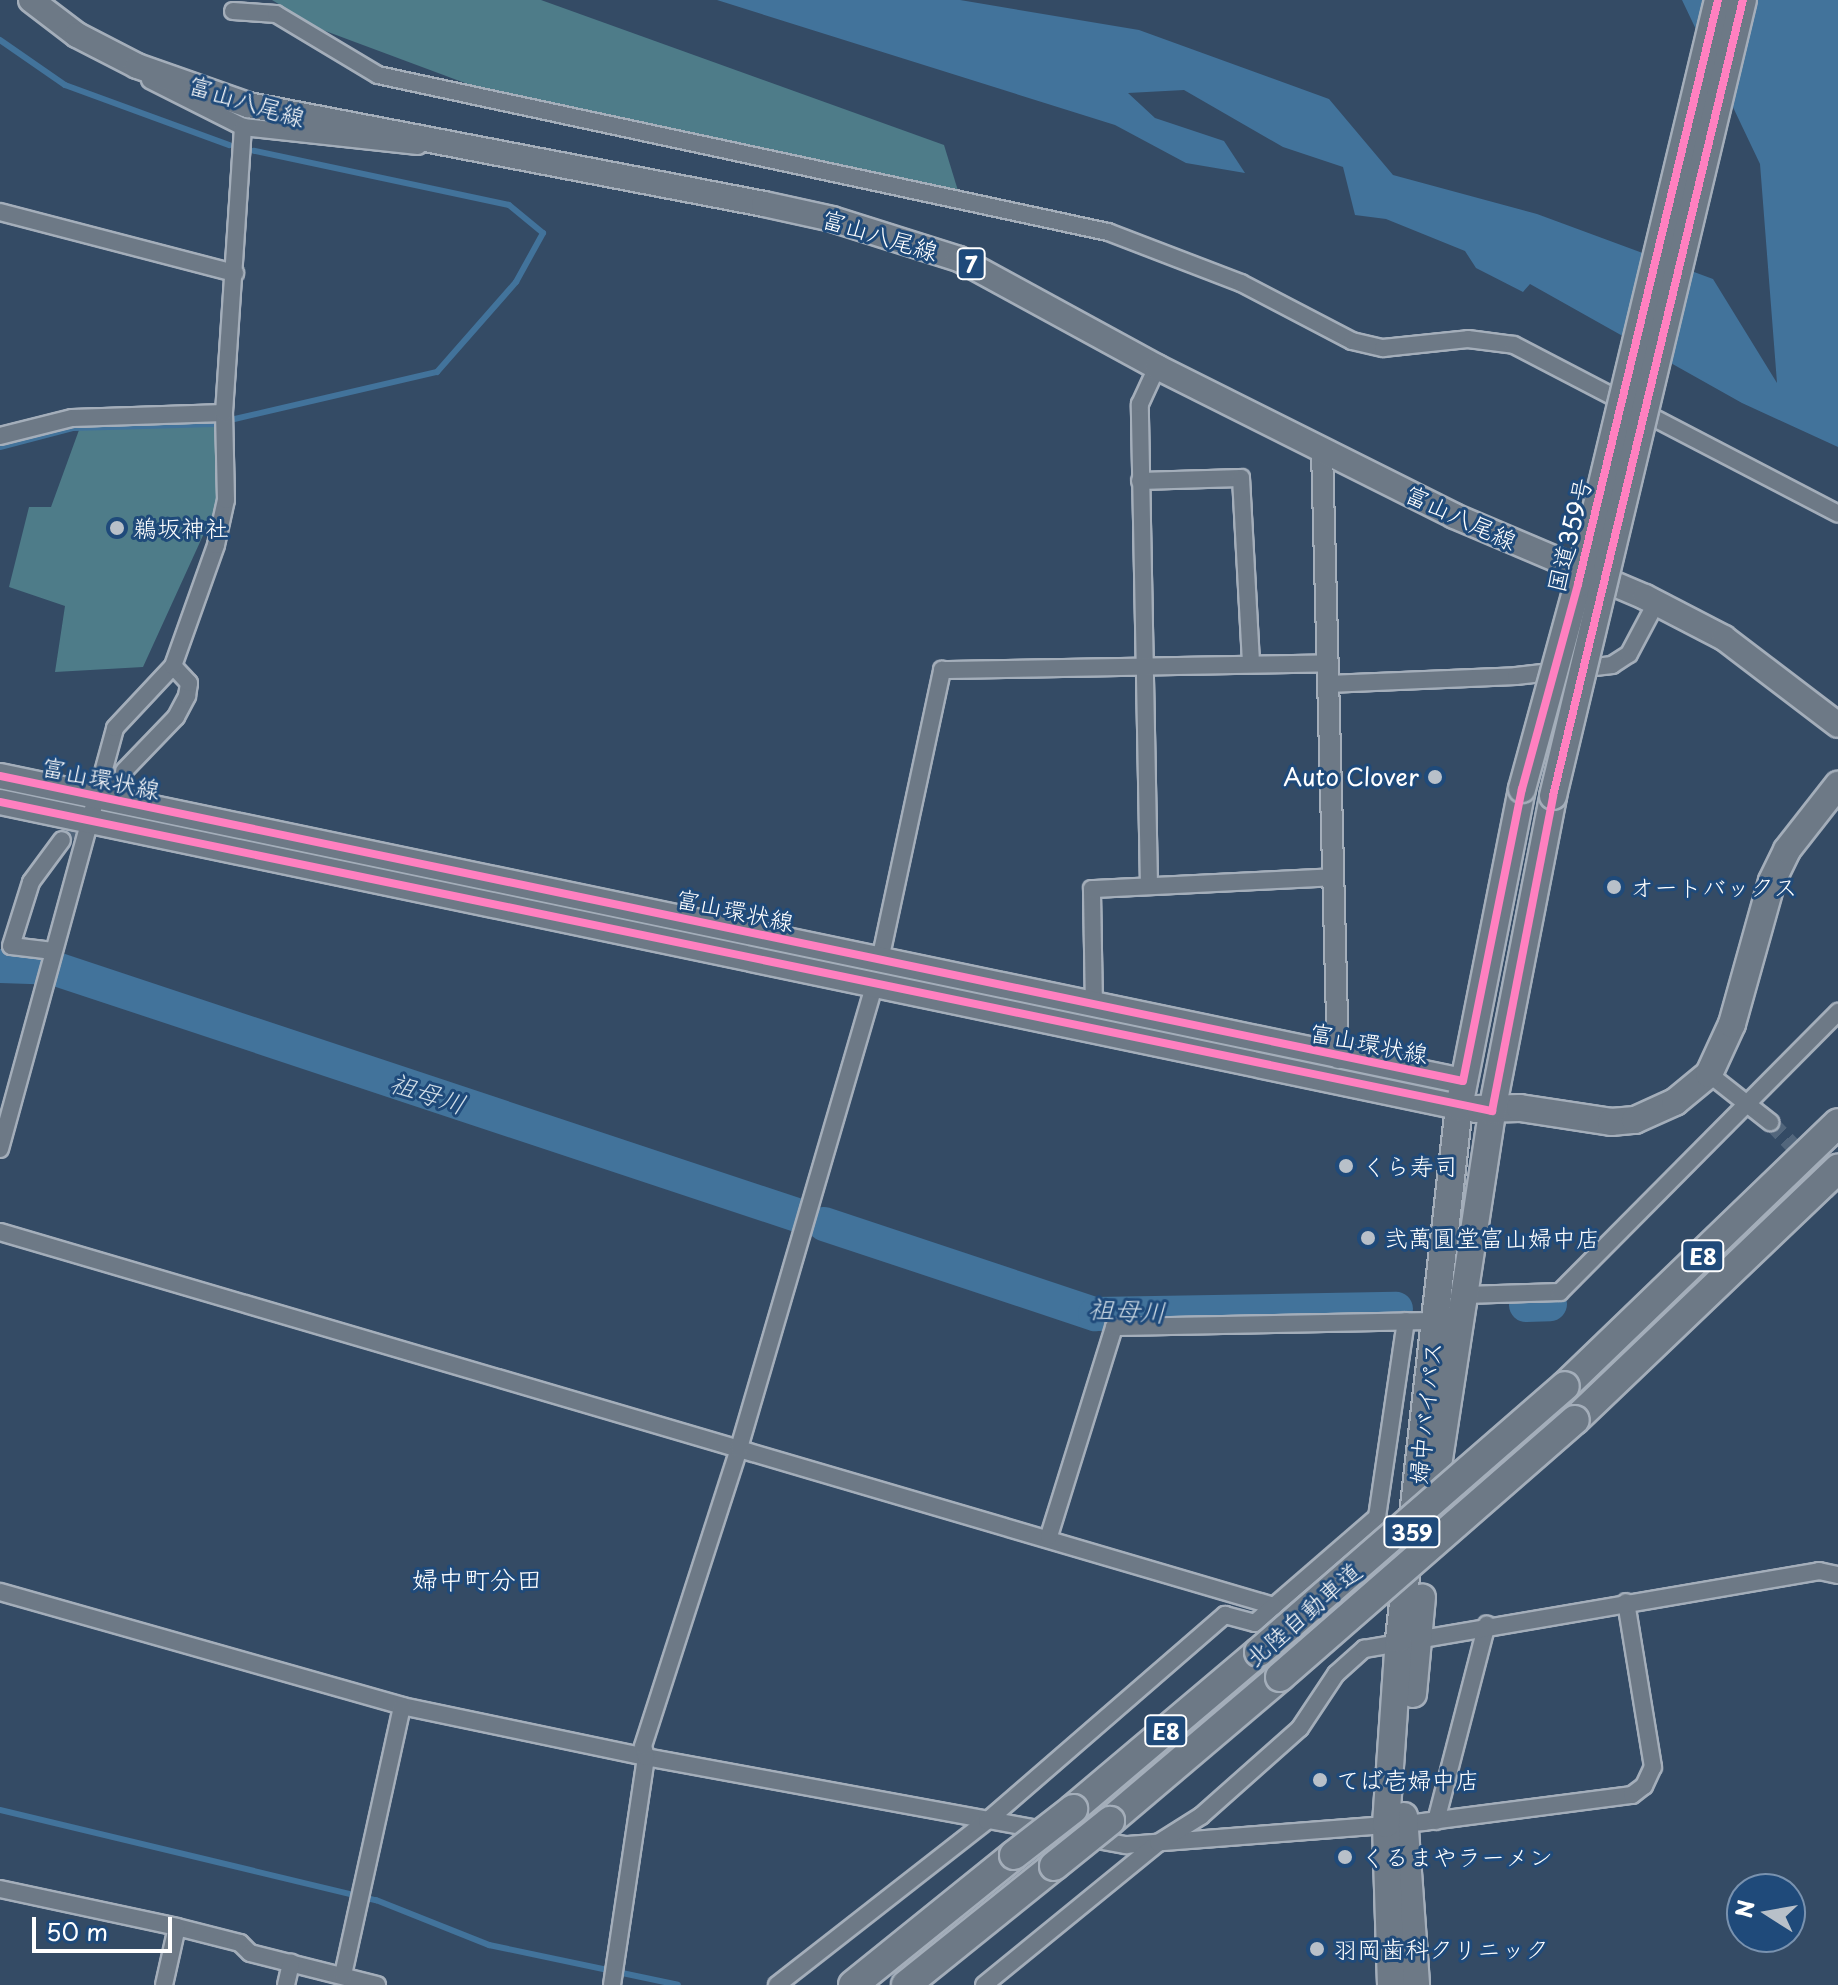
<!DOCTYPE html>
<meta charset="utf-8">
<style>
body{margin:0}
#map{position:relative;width:1838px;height:1985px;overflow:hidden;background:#344b65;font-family:"Playpen Sans","Klee One",sans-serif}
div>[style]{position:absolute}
.green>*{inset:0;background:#4e7c89}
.water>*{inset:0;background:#42739b}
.stream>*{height:6px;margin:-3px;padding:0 3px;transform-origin:3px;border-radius:3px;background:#42739b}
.river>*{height:34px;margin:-17px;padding:0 17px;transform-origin:17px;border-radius:17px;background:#42739b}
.minor-tunnel>*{height:16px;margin-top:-8px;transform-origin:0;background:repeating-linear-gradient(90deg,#52667c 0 16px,transparent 0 24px)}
.roads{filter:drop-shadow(2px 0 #a4aeba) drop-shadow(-2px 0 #a4aeba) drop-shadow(0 2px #a4aeba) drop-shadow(0 -2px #a4aeba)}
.minor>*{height:16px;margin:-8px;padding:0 8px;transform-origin:8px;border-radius:8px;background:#6d7986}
.tertiary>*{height:20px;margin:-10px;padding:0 10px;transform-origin:10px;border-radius:10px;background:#6d7986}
.primary>*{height:24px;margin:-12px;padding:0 12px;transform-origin:12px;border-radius:12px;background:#6d7986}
.trunk>*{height:26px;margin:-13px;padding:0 13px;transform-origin:13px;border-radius:13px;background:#6d7986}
.motorway>*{height:28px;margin:-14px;padding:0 14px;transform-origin:14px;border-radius:14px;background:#6d7986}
.bridges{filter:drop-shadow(2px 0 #a4aeba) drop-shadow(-2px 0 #a4aeba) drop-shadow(0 2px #a4aeba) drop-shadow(0 -2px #a4aeba)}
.trunk-bridge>*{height:26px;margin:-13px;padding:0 13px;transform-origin:13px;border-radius:13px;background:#6d7986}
.motorway-bridge>*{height:28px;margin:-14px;padding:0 14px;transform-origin:14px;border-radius:14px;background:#6d7986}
.cycleway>*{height:8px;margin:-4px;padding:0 4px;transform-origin:4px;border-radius:4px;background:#ff80c0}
.dots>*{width:22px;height:22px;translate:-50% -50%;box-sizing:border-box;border:4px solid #1f4a7a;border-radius:50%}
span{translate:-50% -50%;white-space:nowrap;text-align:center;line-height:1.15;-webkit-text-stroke:6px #1f4a7a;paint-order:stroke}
.shield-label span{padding:2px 6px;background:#1f4a7a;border:2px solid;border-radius:6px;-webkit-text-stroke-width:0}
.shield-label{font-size:22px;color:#fff;font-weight:700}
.street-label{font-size:24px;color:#fff}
.poi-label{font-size:24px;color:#fff}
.left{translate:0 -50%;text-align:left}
.right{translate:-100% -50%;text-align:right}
.water-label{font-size:26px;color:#d0dde7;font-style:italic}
.neighbourhood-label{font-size:26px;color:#fff}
.north{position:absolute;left:1726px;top:1873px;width:80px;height:80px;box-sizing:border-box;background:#1f4a7a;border:2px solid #7992af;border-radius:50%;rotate:281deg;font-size:22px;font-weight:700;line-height:32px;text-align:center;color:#fff}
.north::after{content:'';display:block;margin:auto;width:28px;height:36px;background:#b8c0c9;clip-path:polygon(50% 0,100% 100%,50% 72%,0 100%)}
.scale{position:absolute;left:32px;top:1917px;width:140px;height:36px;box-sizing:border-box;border:4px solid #fff;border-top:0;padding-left:10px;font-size:24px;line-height:28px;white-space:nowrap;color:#fff;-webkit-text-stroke:6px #1f4a7a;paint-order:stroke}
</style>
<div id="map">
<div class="green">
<div style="clip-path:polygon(272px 0,541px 0,944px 145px,959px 194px,473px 86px,320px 29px)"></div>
<div style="clip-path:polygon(216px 418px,216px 507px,143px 667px,55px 672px,65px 606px,9px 587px,29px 507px,51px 507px,79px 430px)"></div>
</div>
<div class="water">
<div style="clip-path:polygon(717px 0,960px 0,1139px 30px,1329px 99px,1393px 175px,1537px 214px,1713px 279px,1777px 383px,1760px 164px,1682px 0,1838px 0,1838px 447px,1742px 403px,1530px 284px,1523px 292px,1476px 268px,1465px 251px,1386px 219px,1355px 215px,1343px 167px,1283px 147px,1184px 90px,1128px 93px,1155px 118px,1224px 141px,1245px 173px,1186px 163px,1115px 125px)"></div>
</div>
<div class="stream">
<div style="left:0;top:40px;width:79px;rotate:34.7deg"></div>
<div style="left:65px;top:85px;width:175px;rotate:20.1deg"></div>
<div style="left:0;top:447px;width:75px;rotate:-14.6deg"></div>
<div style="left:73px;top:428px;width:140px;rotate:-1.6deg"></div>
<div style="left:213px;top:424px;width:230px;rotate:-13.1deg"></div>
<div style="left:437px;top:372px;width:120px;rotate:-48.7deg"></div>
<div style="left:516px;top:282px;width:56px;rotate:-61.1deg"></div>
<div style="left:543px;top:233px;width:44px;rotate:-140.5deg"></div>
<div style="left:509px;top:205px;width:261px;rotate:-168deg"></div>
<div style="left:0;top:1810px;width:387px;rotate:13.5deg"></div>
<div style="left:376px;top:1900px;width:122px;rotate:21.7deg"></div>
<div style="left:489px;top:1945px;width:193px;rotate:11.9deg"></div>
</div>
<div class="river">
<div style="left:0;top:966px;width:38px;rotate:2deg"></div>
<div style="left:59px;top:970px;width:778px;rotate:18.37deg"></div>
<div style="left:824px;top:1224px;width:286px;rotate:18.4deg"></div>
<div style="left:1095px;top:1314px;width:301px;rotate:-1deg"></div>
<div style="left:1526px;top:1305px;width:24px;rotate:-2deg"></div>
</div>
<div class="minor-tunnel">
<div style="left:62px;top:840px;width:93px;rotate:-48.1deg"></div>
<div style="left:1770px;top:1122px;width:98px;rotate:46.2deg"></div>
</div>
<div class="roads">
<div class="minor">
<div style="left:233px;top:11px;width:43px;rotate:4deg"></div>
<div style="left:276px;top:14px;width:119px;rotate:30.9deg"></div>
<div style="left:378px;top:75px;width:747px;rotate:12.14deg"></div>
<div style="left:1108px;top:232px;width:142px;rotate:21deg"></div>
<div style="left:1241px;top:283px;width:125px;rotate:27.6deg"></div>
<div style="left:1352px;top:341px;width:32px;rotate:13deg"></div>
<div style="left:1383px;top:348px;width:85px;rotate:-6deg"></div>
<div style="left:1468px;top:339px;width:46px;rotate:7.4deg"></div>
<div style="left:1514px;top:345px;width:365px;rotate:27.5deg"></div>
<div style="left:150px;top:80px;width:104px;rotate:26.8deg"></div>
<div style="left:243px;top:127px;width:176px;rotate:6.2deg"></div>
<div style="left:0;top:212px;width:243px;rotate:14.6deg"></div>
<div style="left:0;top:436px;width:74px;rotate:-14deg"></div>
<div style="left:72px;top:418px;width:152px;rotate:-1.9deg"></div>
<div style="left:1140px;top:481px;width:101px;rotate:-1.7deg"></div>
<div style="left:1241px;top:478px;width:186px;rotate:86.9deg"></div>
<div style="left:1328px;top:684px;width:188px;rotate:-2.4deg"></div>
<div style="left:1516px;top:676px;width:97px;rotate:-6.5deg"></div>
<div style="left:1612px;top:665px;width:20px;rotate:-33deg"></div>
<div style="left:1629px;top:654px;width:58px;rotate:-62.1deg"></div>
<div style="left:124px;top:771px;width:75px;rotate:-46.1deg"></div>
<div style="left:176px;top:717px;width:24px;rotate:-62deg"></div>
<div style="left:187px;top:696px;width:13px;rotate:-81deg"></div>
<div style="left:189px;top:683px;width:23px;rotate:-133deg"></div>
<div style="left:1149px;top:886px;width:482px;rotate:-91.1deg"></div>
<div style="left:1140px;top:404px;width:41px;rotate:-65.3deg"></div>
<div style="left:53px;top:951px;width:42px;rotate:-173.2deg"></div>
<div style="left:11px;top:946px;width:67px;rotate:-72.6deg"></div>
<div style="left:31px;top:882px;width:52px;rotate:-53.6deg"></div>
<div style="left:880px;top:960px;width:297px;rotate:-77.9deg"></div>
<div style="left:942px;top:670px;width:385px;rotate:-1deg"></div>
<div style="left:1094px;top:1007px;width:118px;rotate:-91deg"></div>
<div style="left:1092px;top:889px;width:243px;rotate:-2.8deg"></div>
<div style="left:1709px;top:1074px;width:78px;rotate:38.2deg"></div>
<div style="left:0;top:1149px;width:436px;rotate:-74.7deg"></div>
<div style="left:115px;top:728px;width:85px;rotate:-46.9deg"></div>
<div style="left:173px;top:666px;width:128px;rotate:-70.4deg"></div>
<div style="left:216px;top:545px;width:46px;rotate:-77.5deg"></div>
<div style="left:226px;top:500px;width:87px;rotate:-91.3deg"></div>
<div style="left:224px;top:413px;width:287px;rotate:-86.2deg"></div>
<div style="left:0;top:1232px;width:1328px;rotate:16.36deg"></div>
<div style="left:1274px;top:1606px;width:136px;rotate:-40.8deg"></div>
<div style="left:1377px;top:1517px;width:198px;rotate:-81.6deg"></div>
<div style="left:1465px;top:1295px;width:95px;rotate:-1.8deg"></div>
<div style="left:1560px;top:1292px;width:395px;rotate:-45.2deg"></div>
<div style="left:1049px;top:1536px;width:219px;rotate:-72.7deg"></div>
<div style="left:1114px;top:1327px;width:321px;rotate:-1.1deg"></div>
<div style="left:0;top:1592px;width:418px;rotate:15.8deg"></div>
<div style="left:402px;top:1706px;width:249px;rotate:11.8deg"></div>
<div style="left:646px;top:1757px;width:488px;rotate:10.4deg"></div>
<div style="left:1126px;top:1845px;width:298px;rotate:-4.4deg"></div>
<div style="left:1423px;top:1822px;width:211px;rotate:-7.4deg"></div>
<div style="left:1632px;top:1795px;width:15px;rotate:-37deg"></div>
<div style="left:1644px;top:1786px;width:21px;rotate:-65deg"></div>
<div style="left:1653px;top:1767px;width:167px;rotate:-99.3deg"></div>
<div style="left:1436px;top:1821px;width:203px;rotate:-75.5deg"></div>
<div style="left:0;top:1889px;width:181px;rotate:12.1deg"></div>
<div style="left:177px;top:1927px;width:65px;rotate:14.3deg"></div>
<div style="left:240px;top:1943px;width:14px;rotate:45deg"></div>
<div style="left:250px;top:1953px;width:131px;rotate:14.1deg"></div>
<div style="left:343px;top:1975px;width:275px;rotate:-77.6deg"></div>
<div style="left:164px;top:1985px;width:59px;rotate:-77.4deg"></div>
<div style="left:286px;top:1985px;width:23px;rotate:-77deg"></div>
<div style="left:612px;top:1985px;width:231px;rotate:-81.5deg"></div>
<div style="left:646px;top:1757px;width:11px;rotate:-105deg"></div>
<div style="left:643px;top:1746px;width:313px;rotate:-72.1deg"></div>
<div style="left:739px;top:1448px;width:482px;rotate:-73.7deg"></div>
<div style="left:777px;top:1985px;width:266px;rotate:-38deg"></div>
<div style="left:987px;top:1821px;width:315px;rotate:-40.9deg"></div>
<div style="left:1225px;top:1615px;width:31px;rotate:15deg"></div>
<div style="left:1255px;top:1623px;width:25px;rotate:-42deg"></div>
<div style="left:984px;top:1985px;width:225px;rotate:-39.2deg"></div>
<div style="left:1158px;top:1843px;width:51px;rotate:-32.1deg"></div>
<div style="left:1201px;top:1816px;width:132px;rotate:-41.6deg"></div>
<div style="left:1300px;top:1728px;width:65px;rotate:-56.3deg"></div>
<div style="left:1336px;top:1674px;width:38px;rotate:-42deg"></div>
<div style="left:1364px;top:1649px;width:462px;rotate:-9.7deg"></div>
<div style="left:1819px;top:1571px;width:19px;rotate:12deg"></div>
</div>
<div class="tertiary">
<div style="left:1322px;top:450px;width:608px;rotate:88.49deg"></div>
</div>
<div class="primary">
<div style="left:31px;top:0;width:58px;rotate:37.3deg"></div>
<div style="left:77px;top:35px;width:68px;rotate:27.3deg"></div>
<div style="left:137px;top:66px;width:118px;rotate:19.4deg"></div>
<div style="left:248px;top:105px;width:525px;rotate:10.86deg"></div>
<div style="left:764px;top:204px;width:70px;rotate:12.4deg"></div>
<div style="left:832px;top:219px;width:133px;rotate:17.5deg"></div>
<div style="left:959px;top:259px;width:226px;rotate:28.6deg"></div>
<div style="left:1157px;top:367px;width:332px;rotate:26.6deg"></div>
<div style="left:1454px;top:516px;width:207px;rotate:23deg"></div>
<div style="left:1645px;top:597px;width:89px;rotate:27.4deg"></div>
<div style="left:1724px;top:638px;width:143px;rotate:37.3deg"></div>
<div style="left:0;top:776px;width:1494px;rotate:11.78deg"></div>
<div style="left:0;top:802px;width:1491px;rotate:11.81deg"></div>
</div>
<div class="trunk">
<div style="left:1476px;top:1109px;width:44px;rotate:-1.3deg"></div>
<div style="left:1520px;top:1108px;width:92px;rotate:8.7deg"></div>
<div style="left:1611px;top:1122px;width:24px;rotate:-5deg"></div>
<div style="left:1635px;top:1120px;width:44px;rotate:-24.2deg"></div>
<div style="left:1675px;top:1102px;width:44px;rotate:-39.5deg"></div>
<div style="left:1709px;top:1074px;width:55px;rotate:-65.3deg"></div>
<div style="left:1732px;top:1024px;width:148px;rotate:-74.4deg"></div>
<div style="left:1772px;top:881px;width:34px;rotate:-64deg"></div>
<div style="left:1787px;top:850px;width:83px;rotate:-51.9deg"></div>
<div style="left:1436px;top:1479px;width:372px;rotate:-81.3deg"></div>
<div style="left:1492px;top:1111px;width:321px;rotate:-79deg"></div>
<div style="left:1413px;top:1694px;width:97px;rotate:-84.7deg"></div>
<div style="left:1404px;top:1816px;width:169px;rotate:85.9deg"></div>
<div style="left:1391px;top:1985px;width:161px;rotate:-91.8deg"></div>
<div style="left:1386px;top:1824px;width:185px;rotate:-86deg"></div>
<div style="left:1399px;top:1639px;width:535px;rotate:-83.57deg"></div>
<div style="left:1459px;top:1107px;width:324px;rotate:-78.8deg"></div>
</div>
<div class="motorway">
<div style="left:1565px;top:1386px;width:379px;rotate:-43.9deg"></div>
<div style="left:1575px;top:1420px;width:364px;rotate:-43.7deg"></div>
<div style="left:1073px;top:1809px;width:243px;rotate:-40.2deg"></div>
<div style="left:1110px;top:1821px;width:223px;rotate:-40.3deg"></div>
<div style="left:853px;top:1985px;width:207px;rotate:-38.9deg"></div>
<div style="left:906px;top:1985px;width:190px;rotate:-38.8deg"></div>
</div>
</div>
<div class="bridges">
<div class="trunk-bridge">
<div style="left:1522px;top:789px;width:213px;rotate:-74.7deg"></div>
<div style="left:1578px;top:584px;width:601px;rotate:-76.52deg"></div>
<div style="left:1553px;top:796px;width:818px;rotate:-76.58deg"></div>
</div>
<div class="motorway-bridge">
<div style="left:1259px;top:1652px;width:405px;rotate:-41deg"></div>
<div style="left:1280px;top:1677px;width:391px;rotate:-41.1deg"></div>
<div style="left:1014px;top:1855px;width:75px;rotate:-37.9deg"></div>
<div style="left:1054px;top:1866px;width:72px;rotate:-38.8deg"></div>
</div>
</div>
<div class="cycleway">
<div style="left:0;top:776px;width:1494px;rotate:11.78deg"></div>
<div style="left:1463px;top:1081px;width:298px;rotate:-78.6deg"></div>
<div style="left:1522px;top:789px;width:213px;rotate:-74.7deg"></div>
<div style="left:1578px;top:584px;width:601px;rotate:-76.52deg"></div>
<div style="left:0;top:802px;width:1524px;rotate:11.7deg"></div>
<div style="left:1492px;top:1111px;width:321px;rotate:-79deg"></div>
<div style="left:1553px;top:796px;width:818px;rotate:-76.58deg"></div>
</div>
<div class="dots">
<div style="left:117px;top:528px;background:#b8c0c9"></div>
<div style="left:1435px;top:777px;background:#b8c0c9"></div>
<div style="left:1614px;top:887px;background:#b8c0c9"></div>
<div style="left:1346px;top:1166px;background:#b8c0c9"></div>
<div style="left:1368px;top:1238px;background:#b8c0c9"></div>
<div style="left:1320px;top:1780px;background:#b8c0c9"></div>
<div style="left:1345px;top:1857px;background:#b8c0c9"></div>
<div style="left:1317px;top:1949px;background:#b8c0c9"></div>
</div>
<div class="shield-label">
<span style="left:971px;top:264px">7</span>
<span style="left:1703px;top:1256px">E8</span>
<span style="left:1412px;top:1532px">359</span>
<span style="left:1166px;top:1731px">E8</span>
</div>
<div class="street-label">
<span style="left:247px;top:101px;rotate:17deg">富山八尾線</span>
<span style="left:880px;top:235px;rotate:17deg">富山八尾線</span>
<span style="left:1461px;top:517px;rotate:25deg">富山八尾線</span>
<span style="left:1569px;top:535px;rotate:-76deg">国道359号</span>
<span style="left:101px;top:778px;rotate:12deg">富山環状線</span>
<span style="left:735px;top:910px;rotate:12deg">富山環状線</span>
<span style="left:1369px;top:1043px;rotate:11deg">富山環状線</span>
<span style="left:1425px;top:1413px;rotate:-84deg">婦中バイパス</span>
<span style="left:1303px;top:1614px;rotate:-41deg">北陸自動車道</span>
</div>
<div class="poi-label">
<span class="left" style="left:133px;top:528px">鵜坂神社</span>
<span class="right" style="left:1419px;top:777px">Auto Clover</span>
<span class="left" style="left:1630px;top:887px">オートバックス</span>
<span class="left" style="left:1362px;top:1166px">くら寿司</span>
<span class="left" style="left:1384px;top:1238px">弐萬圓堂富山婦中店</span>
<span class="left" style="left:1336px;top:1780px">てば壱婦中店</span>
<span class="left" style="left:1361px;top:1857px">くるまやラーメン</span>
<span class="left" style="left:1333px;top:1949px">羽岡歯科クリニック</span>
</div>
<div class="water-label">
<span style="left:428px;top:1093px;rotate:18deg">祖母川</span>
<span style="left:1127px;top:1310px;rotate:3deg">祖母川</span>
</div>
<div class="neighbourhood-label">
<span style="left:477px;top:1579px">婦中町分田</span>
</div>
<div class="north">N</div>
<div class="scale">50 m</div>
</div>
